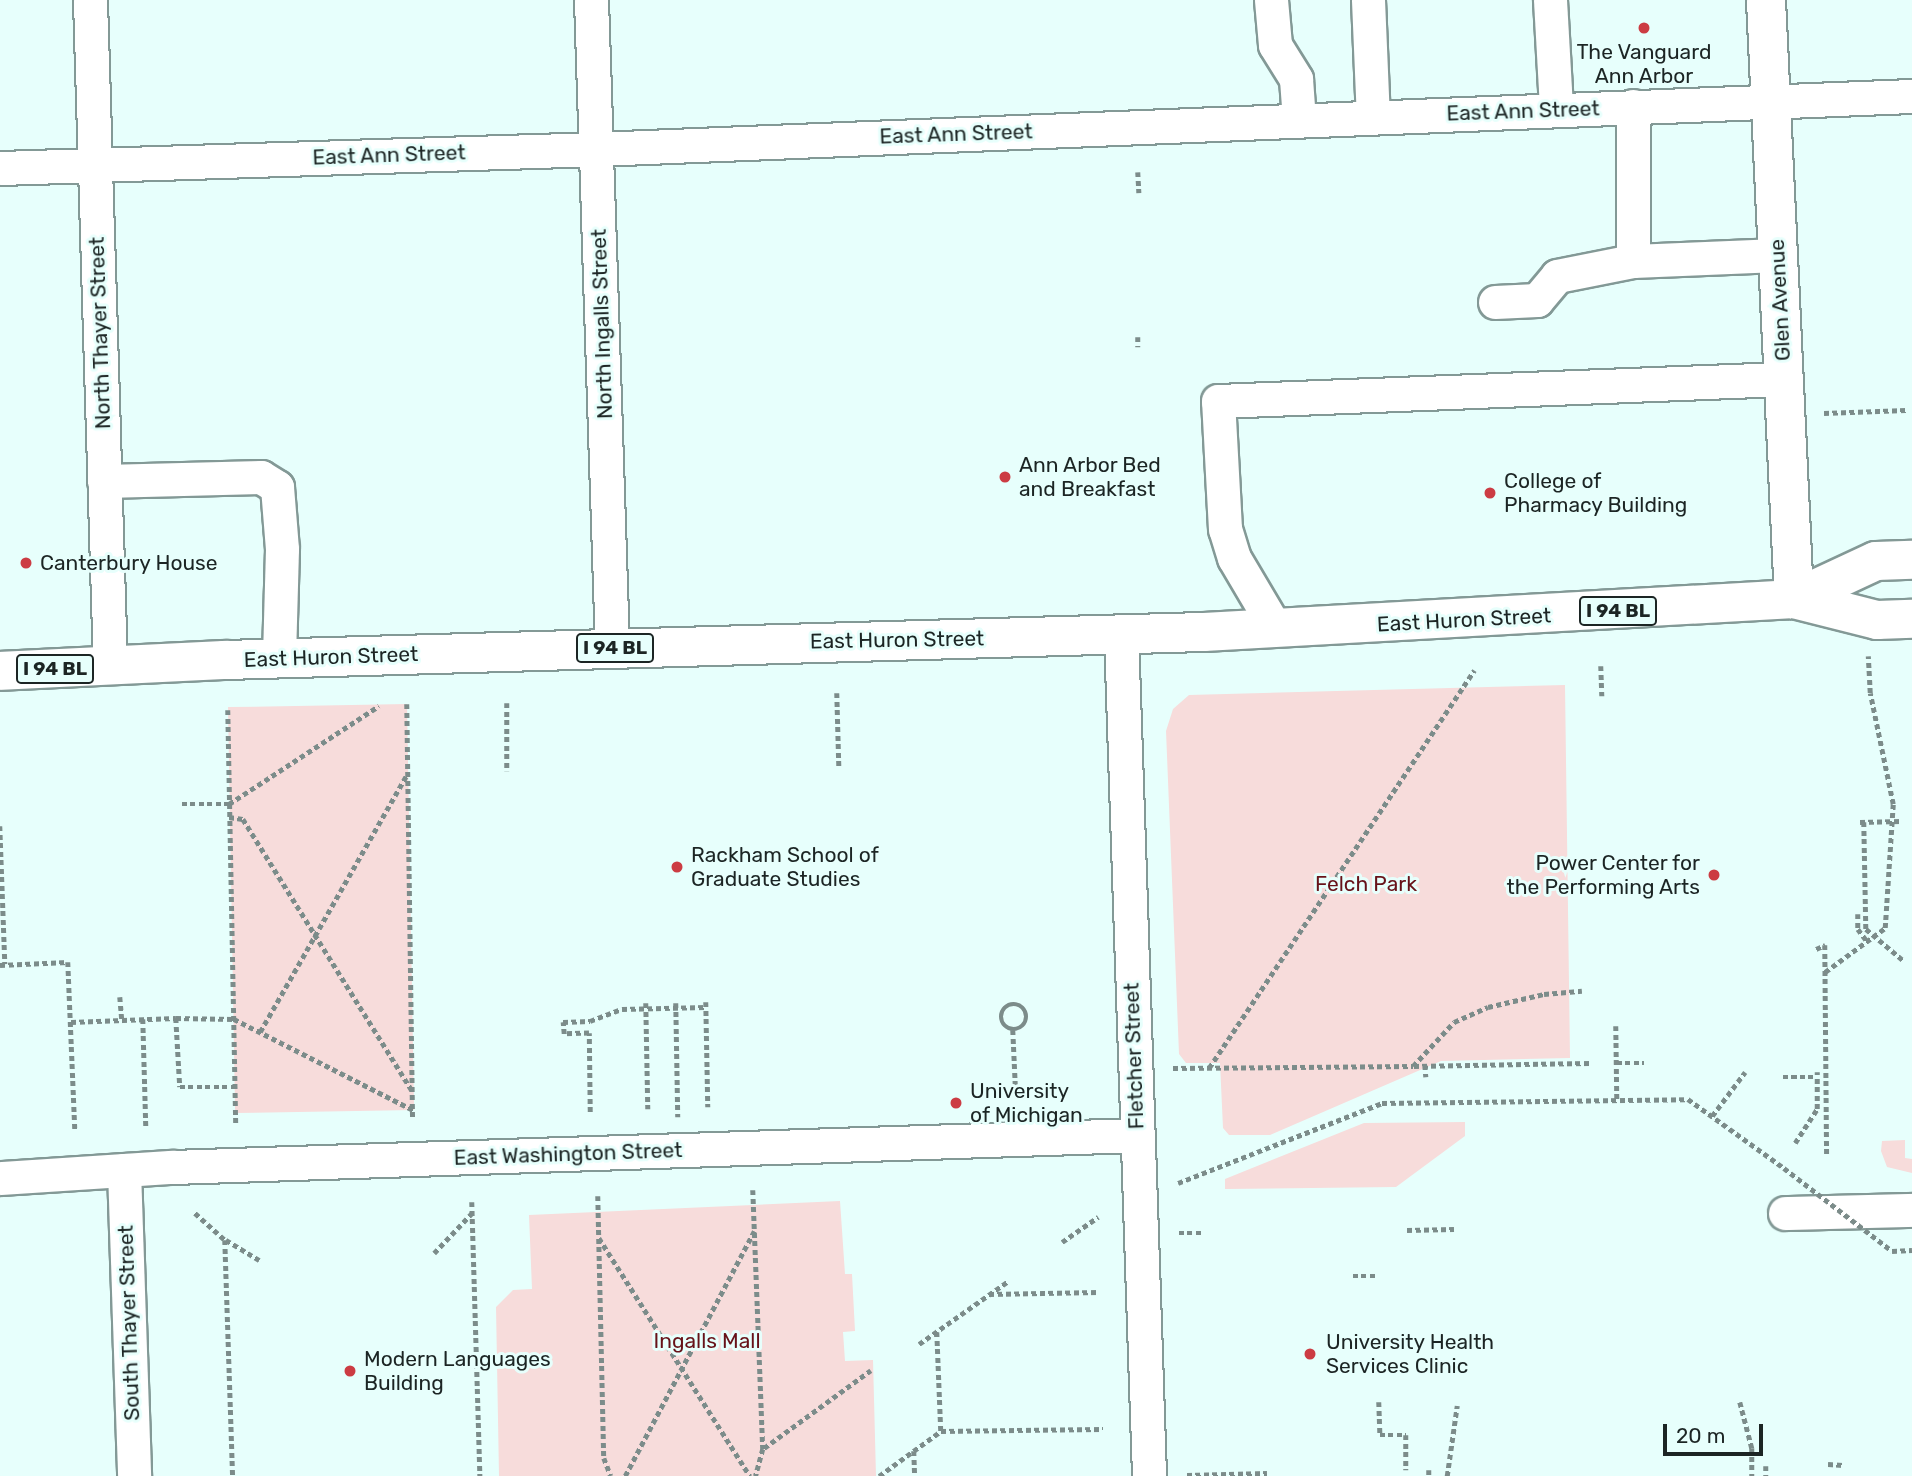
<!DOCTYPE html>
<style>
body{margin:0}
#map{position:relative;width:1912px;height:1476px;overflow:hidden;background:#e7fffc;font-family:Rubik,sans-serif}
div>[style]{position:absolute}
.green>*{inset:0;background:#f7dcdb;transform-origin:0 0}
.path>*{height:4.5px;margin-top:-2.25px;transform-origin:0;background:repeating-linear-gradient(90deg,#7c8c8a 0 5px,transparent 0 8.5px)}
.path>.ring{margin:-2.25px;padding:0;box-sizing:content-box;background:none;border:4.5px solid #7c8c8a;border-radius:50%}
.roads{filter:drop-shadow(2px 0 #839996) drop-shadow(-2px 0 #839996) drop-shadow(0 2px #839996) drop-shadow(0 -2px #839996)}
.minor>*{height:33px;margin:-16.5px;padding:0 16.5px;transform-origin:16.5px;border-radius:16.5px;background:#fff}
.major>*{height:38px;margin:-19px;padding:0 19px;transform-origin:19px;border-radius:19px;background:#fff}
.path-bridge>*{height:4.5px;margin-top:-2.25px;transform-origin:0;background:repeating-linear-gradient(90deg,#7c8c8a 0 5px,transparent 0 8.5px)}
.dots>*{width:19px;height:19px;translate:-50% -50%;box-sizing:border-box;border:4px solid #e7fffc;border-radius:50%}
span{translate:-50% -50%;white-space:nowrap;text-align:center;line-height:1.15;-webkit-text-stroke:6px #e7fffc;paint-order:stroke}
.shield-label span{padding:2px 5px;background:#e7fffc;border:2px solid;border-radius:5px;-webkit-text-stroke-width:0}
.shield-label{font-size:19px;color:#1c2524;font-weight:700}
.poi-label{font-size:21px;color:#1c2524}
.left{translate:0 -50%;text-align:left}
.right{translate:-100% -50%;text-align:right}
.street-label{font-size:21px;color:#1c2524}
.park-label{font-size:21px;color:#671219}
.scale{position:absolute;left:1663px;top:1424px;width:100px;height:32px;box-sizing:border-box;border:4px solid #1c2524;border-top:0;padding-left:9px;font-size:21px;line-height:24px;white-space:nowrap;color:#1c2524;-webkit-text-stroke:5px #e7fffc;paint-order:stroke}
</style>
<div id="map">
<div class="green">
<div style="clip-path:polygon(1565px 685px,1570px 1058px,1441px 1061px,1270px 1135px,1229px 1135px,1223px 1128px,1220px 1063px,1186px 1063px,1179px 1054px,1166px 731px,1173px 709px,1189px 695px)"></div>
<div style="left:407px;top:704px;width:406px;height:179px;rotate:89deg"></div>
<div style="clip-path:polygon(1465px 1122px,1465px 1136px,1396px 1187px,1225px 1189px,1225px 1179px,1364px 1123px)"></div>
<div style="clip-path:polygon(1905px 1140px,1905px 1158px,1912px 1159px,1912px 1173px,1887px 1167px,1881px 1151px,1882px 1141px)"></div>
<div style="clip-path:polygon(840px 1201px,845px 1274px,852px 1274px,855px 1331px,843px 1332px,845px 1361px,873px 1360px,876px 1476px,499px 1476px,496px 1307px,513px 1290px,532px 1289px,529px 1215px)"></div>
</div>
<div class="path">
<div style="left:1138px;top:172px;width:21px;rotate:87deg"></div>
<div style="left:1138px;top:337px;width:10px;rotate:90deg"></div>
<div style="left:1824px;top:413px;width:82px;rotate:-2.1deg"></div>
<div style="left:1601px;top:666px;width:30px;rotate:88deg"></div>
<div style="left:837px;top:693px;width:73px;rotate:88.4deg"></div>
<div style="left:507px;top:703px;width:68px;rotate:90deg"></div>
<div style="left:407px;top:704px;width:415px;rotate:89.2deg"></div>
<div style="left:228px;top:710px;width:414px;rotate:88.9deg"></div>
<div style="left:182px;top:804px;width:47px"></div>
<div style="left:229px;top:804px;width:179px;rotate:-33.2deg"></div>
<div style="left:229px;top:817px;width:14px;rotate:8deg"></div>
<div style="left:243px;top:819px;width:320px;rotate:58.1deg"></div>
<div style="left:1860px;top:822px;width:41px;rotate:-1.4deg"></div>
<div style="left:1864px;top:822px;width:107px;rotate:88.9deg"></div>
<div style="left:1866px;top:929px;width:48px;rotate:40deg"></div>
<div style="left:0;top:826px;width:138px;rotate:87.9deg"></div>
<div style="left:1858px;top:914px;width:15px;rotate:90deg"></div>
<div style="left:1858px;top:929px;width:15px;rotate:53deg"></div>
<div style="left:1816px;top:949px;width:10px;rotate:-24deg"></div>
<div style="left:1825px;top:945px;width:209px;rotate:89.5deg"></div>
<div style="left:0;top:965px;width:68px;rotate:-2.5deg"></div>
<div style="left:68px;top:962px;width:169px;rotate:87.6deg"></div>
<div style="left:1825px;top:972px;width:74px;rotate:-36.3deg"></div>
<div style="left:1885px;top:928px;width:124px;rotate:-86.3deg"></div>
<div style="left:1893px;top:804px;width:113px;rotate:-101.7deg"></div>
<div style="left:1870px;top:693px;width:37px;rotate:-93deg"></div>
<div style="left:120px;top:997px;width:23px;rotate:85deg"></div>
<div style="left:706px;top:1002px;width:105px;rotate:88.9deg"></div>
<div style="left:646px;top:1003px;width:106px;rotate:88.9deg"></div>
<div style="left:676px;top:1003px;width:114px;rotate:89deg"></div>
<div class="ring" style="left:1001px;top:1004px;width:21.5px;height:21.5px"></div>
<div style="left:176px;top:1018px;width:58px;rotate:1deg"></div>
<div style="left:234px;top:1019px;width:201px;rotate:26.9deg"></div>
<div style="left:143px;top:1019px;width:108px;rotate:88.4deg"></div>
<div style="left:71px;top:1022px;width:105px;rotate:-2.2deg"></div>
<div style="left:176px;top:1018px;width:69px;rotate:86.7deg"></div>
<div style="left:180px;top:1087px;width:54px"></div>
<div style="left:1616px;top:1026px;width:74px;rotate:89.2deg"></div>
<div style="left:1013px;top:1030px;width:66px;rotate:87.4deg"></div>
<div style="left:260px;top:1032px;width:297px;rotate:-60.3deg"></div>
<div style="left:1617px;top:1063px;width:27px"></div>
<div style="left:1425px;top:1065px;width:12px;rotate:85deg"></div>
<div style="left:1414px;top:1066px;width:176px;rotate:-1deg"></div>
<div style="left:1173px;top:1068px;width:240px;rotate:-0.5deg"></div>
<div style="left:1413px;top:1066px;width:60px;rotate:-47deg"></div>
<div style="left:1454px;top:1022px;width:37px;rotate:-24deg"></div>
<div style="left:1488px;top:1007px;width:57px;rotate:-13.1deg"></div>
<div style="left:1544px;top:994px;width:38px;rotate:-5deg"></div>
<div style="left:1209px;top:1068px;width:478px;rotate:-56.3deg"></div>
<div style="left:1783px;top:1077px;width:34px"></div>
<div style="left:590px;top:1112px;width:79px;rotate:-90.7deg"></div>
<div style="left:589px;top:1033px;width:25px;rotate:178deg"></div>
<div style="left:564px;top:1034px;width:12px;rotate:-95deg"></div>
<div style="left:563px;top:1022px;width:27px;rotate:-2deg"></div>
<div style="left:590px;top:1021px;width:34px;rotate:-21deg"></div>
<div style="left:622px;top:1009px;width:84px;rotate:-1.4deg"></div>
<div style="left:1712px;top:1116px;width:55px;rotate:-53.1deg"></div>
<div style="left:1795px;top:1143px;width:40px;rotate:-57.1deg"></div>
<div style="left:1817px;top:1109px;width:37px;rotate:-90deg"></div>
<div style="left:1178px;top:1183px;width:219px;rotate:-21.4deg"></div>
<div style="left:1382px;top:1103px;width:306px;rotate:-0.7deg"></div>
<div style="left:1688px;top:1099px;width:118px;rotate:35.7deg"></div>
<div style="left:753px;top:1190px;width:259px;rotate:87.8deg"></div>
<div style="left:763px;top:1449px;width:28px;rotate:105deg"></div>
<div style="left:598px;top:1196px;width:262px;rotate:88.7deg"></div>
<div style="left:604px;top:1458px;width:19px;rotate:69deg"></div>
<div style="left:472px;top:1202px;width:274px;rotate:88.3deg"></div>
<div style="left:195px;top:1213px;width:40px;rotate:42deg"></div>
<div style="left:225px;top:1240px;width:236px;rotate:88.1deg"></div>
<div style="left:1407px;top:1230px;width:47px;rotate:-1.2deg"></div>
<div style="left:1179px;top:1233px;width:25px"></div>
<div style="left:599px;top:1238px;width:282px;rotate:57.6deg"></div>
<div style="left:226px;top:1240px;width:39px;rotate:31deg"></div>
<div style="left:1062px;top:1242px;width:44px;rotate:-34.8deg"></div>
<div style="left:434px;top:1253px;width:55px;rotate:-46.5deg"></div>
<div style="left:1353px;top:1276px;width:24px"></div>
<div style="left:989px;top:1294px;width:110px;rotate:-1deg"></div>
<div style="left:937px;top:1332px;width:99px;rotate:87.7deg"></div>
<div style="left:919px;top:1344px;width:108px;rotate:-35.2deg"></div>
<div style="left:1379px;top:1402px;width:33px;rotate:88deg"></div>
<div style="left:1380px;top:1435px;width:26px"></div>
<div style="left:1406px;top:1435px;width:35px;rotate:90deg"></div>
<div style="left:1740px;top:1402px;width:48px;rotate:75.4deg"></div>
<div style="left:1752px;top:1448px;width:28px;rotate:90deg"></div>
<div style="left:764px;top:1448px;width:132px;rotate:-36.1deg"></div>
<div style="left:914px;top:1451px;width:25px;rotate:88deg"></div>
<div style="left:1828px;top:1464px;width:15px;rotate:4deg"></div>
<div style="left:1766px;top:1466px;width:10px;rotate:90deg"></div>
<div style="left:1429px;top:1470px;width:6px;rotate:90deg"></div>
<div style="left:1187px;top:1475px;width:80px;rotate:-1.4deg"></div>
<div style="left:625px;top:1476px;width:277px;rotate:-62.2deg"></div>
<div style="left:879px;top:1476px;width:77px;rotate:-36deg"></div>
<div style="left:941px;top:1431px;width:162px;rotate:-0.7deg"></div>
<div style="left:1447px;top:1476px;width:71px;rotate:-81.9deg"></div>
</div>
<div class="roads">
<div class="minor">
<div style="left:90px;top:0;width:667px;rotate:88.28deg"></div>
<div style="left:591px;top:0;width:648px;rotate:88.14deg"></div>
<div style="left:1271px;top:0;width:45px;rotate:84.9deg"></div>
<div style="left:1275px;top:45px;width:40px;rotate:58deg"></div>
<div style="left:1296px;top:79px;width:41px;rotate:85.8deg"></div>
<div style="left:1368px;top:0;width:117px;rotate:87.6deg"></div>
<div style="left:1550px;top:0;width:109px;rotate:86.8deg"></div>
<div style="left:1633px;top:106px;width:155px;rotate:90deg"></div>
<div style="left:0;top:168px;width:597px;rotate:-1.82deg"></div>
<div style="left:597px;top:149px;width:1316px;rotate:-2.31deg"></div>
<div style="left:1495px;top:302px;width:42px;rotate:-2.7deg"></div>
<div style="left:1537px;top:300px;width:31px;rotate:-50deg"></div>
<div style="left:1557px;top:276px;width:77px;rotate:-11.2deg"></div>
<div style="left:1633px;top:261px;width:145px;rotate:-2.4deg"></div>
<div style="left:104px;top:481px;width:157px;rotate:-1.5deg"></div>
<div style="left:261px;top:477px;width:19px;rotate:32deg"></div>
<div style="left:277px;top:487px;width:62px;rotate:85.4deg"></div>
<div style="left:282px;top:549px;width:109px;rotate:91.6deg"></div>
<div style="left:1276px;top:629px;width:82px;rotate:-120.6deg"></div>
<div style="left:1234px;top:558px;width:30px;rotate:-107deg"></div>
<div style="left:1225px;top:529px;width:128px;rotate:-93.1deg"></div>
<div style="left:1218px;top:401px;width:566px;rotate:-2.23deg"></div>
<div style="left:1121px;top:635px;width:841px;rotate:88.09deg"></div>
<div style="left:124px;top:1170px;width:306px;rotate:88.1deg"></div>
<div style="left:0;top:1178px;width:172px;rotate:-3.7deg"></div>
<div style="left:172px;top:1167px;width:965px;rotate:-1.9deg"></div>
<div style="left:1785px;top:1213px;width:127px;rotate:-1.4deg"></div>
</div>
<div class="major">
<div style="left:1766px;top:0;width:600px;rotate:87.32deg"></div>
<div style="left:1794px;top:599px;width:90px;rotate:-24.9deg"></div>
<div style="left:1876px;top:561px;width:36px;rotate:-2deg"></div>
<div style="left:0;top:671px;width:225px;rotate:-2.8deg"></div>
<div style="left:225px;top:660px;width:979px;rotate:-1.64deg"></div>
<div style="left:1204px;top:632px;width:591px;rotate:-3.2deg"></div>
<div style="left:1794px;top:599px;width:86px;rotate:14.2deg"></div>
<div style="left:1877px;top:620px;width:35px;rotate:-2deg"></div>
</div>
</div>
<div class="path-bridge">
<div style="left:1784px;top:1168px;width:136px;rotate:37.5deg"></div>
<div style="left:1892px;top:1251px;width:20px;rotate:-3deg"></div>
</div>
<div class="dots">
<div style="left:1644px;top:28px;background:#cc3c43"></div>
<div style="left:1005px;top:477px;background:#cc3c43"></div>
<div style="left:1490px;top:493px;background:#cc3c43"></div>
<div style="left:26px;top:563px;background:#cc3c43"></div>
<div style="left:677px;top:867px;background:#cc3c43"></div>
<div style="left:1714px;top:875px;background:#cc3c43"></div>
<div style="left:956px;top:1103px;background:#cc3c43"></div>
<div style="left:1310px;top:1354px;background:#cc3c43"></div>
<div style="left:350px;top:1371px;background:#cc3c43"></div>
</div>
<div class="shield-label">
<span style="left:1618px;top:611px">I 94 BL</span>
<span style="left:615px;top:648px">I 94 BL</span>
<span style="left:55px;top:669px">I 94 BL</span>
</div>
<div class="poi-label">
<span style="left:1644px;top:64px">The Vanguard<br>Ann Arbor</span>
<span class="left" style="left:1019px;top:477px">Ann Arbor Bed<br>and Breakfast</span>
<span class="left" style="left:1504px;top:493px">College of<br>Pharmacy Building</span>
<span class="left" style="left:40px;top:563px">Canterbury House</span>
<span class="left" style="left:691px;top:867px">Rackham School of<br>Graduate Studies</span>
<span class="right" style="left:1700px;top:875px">Power Center for<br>the Performing Arts</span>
<span class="left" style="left:970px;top:1103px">University<br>of Michigan</span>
<span class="left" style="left:1326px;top:1354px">University Health<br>Services Clinic</span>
<span class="left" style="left:364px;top:1371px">Modern Languages<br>Building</span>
</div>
<div class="street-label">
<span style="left:1523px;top:111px;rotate:-2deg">East Ann Street</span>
<span style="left:956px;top:134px;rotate:-2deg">East Ann Street</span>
<span style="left:389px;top:155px;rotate:-2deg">East Ann Street</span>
<span style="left:1780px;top:300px;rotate:-93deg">Glen Avenue</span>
<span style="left:602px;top:324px;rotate:-92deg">North Ingalls Street</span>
<span style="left:100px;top:333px;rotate:-92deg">North Thayer Street</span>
<span style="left:1464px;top:620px;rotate:-3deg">East Huron Street</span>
<span style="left:897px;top:640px;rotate:-1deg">East Huron Street</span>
<span style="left:331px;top:657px;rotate:-2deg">East Huron Street</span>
<span style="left:1134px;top:1056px;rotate:-92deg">Fletcher Street</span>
<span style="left:568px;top:1154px;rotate:-2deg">East Washington Street</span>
<span style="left:129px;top:1323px;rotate:-92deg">South Thayer Street</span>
</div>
<div class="park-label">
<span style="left:1366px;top:884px">Felch Park</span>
<span style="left:707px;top:1341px">Ingalls Mall</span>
</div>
<div class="scale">20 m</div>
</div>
